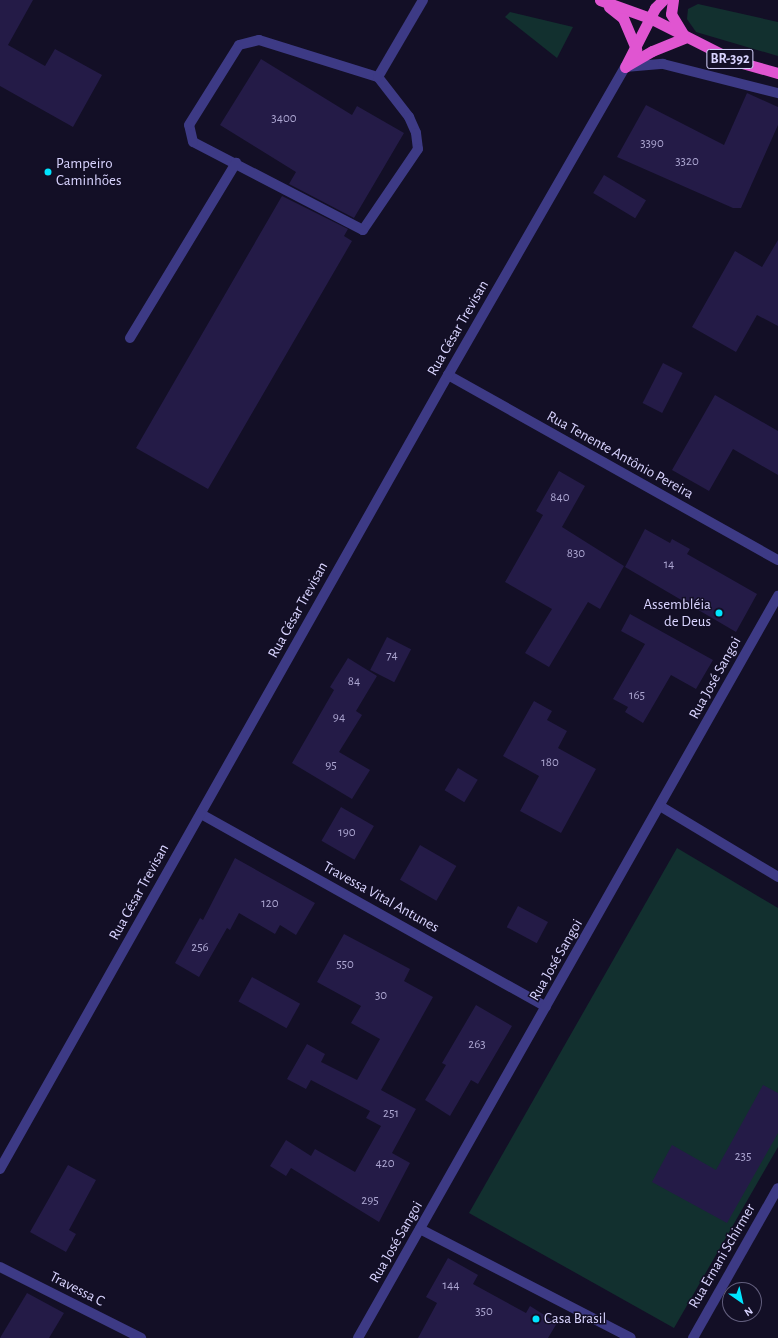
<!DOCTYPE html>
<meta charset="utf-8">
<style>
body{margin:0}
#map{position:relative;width:778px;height:1338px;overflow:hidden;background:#130f26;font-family:"Alegreya Sans",sans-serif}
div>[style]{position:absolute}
.green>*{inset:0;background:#12302f}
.building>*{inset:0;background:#241b47;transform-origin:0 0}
.service>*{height:10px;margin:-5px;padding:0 5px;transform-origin:5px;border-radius:5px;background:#3d3a85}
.minor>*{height:10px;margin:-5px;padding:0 5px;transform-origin:5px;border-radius:5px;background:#3d3a85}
.trunk>*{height:11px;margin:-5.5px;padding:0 5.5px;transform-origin:5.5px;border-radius:5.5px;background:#e055d1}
.dots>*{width:11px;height:11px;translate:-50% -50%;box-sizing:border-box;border:2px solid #130f26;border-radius:50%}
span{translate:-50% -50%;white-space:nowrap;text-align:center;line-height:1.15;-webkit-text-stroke:3px #130f26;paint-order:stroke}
.number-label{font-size:13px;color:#aca6d1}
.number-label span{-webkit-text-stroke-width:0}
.shield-label span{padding:1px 3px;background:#130f26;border:1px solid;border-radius:3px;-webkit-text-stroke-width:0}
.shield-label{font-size:14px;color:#d9d4ff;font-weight:700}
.poi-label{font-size:15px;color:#d9d4ff}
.left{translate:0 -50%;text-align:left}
.right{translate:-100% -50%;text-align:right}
.street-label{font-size:15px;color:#d9d4ff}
.north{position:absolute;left:722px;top:1282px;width:40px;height:40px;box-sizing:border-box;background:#130f26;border:1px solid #625e7d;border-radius:50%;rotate:146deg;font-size:11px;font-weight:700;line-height:16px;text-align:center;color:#d9d4ff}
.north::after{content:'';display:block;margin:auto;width:14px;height:18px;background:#00e5ff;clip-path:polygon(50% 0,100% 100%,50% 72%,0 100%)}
</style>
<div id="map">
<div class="green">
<div style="clip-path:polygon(698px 4px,778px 22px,778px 56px,696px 32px,687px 19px,688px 9px)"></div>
<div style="clip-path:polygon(510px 12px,573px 27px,557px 58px,505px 17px)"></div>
<div style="clip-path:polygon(677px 848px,778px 908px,778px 1147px,674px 1328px,469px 1213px)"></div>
</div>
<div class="building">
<div style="clip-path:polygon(0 0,33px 0,8px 45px,45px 66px,55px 49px,102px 75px,73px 127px,0 86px)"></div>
<div style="clip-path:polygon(261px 59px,352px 115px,357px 106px,404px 133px,354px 218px,289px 184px,296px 172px,220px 125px)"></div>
<div style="clip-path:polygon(747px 93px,778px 107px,778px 125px,741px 208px,733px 208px,617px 157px,646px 105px,724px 145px)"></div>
<div style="left:604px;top:175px;width:49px;height:21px;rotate:31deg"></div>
<div style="clip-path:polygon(282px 196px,348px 229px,344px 236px,352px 241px,208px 489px,136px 448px)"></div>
<div style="clip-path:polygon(778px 240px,778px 326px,757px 315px,736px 352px,692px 327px,735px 251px,762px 267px)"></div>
<div style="left:663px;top:363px;width:22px;height:45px;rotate:27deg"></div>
<div style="clip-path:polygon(715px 395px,778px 431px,778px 475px,733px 449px,709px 491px,672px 470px)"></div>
<div style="clip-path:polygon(559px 471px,585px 486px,562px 527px,624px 566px,600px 609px,588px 602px,549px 667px,525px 653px,552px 609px,505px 582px,543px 515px,536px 511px)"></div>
<div style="clip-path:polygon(645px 529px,670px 543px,672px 539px,690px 549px,687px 554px,757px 594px,736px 632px,625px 567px)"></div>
<div style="clip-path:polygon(630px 614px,713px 660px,696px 689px,671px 675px,643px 723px,625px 712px,628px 707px,613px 699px,645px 644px,621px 631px)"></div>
<div style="left:387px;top:637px;width:27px;height:37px;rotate:27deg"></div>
<div style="clip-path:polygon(348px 658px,377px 676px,356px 711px,362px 715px,339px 752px,370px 770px,352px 799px,292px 763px,334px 690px,330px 687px)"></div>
<div style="clip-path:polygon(534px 701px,552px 711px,547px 720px,567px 731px,558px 748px,596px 769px,561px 833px,520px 811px,539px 776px,503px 756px)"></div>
<div style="left:458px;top:768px;width:23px;height:26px;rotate:31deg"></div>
<div style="left:341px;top:807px;width:38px;height:39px;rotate:30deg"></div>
<div style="left:420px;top:845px;width:42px;height:40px;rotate:30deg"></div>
<div style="clip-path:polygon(235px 858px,315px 903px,296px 935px,280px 925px,275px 934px,239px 913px,230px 930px,227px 928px,199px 977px,175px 963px,200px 918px,203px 920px)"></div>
<div style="left:518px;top:906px;width:34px;height:24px;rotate:28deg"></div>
<div style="clip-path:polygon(344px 934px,410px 969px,404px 981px,433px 997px,381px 1090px,416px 1109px,392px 1153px,410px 1163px,379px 1222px,291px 1168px,286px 1176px,270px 1166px,286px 1140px,311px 1156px,315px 1149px,355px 1172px,381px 1126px,366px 1118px,370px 1111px,311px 1080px,306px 1089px,287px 1079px,307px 1044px,325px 1054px,321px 1062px,357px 1080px,380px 1039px,351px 1023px,361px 1006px,317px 982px)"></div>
<div style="left:252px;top:977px;width:55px;height:28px;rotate:29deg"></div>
<div style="clip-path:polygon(476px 1005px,512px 1026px,478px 1084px,471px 1080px,450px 1116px,425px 1100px,446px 1065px,442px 1063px)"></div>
<div style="clip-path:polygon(763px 1085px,778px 1093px,778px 1133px,727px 1223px,652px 1182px,672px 1145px,716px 1170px)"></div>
<div style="clip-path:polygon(68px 1165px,96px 1180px,69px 1230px,76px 1234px,66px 1252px,30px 1232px)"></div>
<div style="clip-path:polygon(448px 1258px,478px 1275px,473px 1284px,526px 1313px,530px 1306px,557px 1323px,548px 1338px,418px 1338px,437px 1303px,426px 1297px)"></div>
<div style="clip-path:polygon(27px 1293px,64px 1313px,49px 1338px,0 1338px)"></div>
</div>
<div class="service">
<div style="left:259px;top:40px;width:125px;rotate:17.3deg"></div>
<div style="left:378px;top:77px;width:51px;rotate:52.2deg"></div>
<div style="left:409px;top:117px;width:17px;rotate:66deg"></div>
<div style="left:416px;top:133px;width:16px;rotate:83deg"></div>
<div style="left:418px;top:149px;width:98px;rotate:124.2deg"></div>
<div style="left:363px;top:230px;width:191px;rotate:-152.6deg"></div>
<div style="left:193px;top:142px;width:17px;rotate:-103deg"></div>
<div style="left:189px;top:125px;width:94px;rotate:-58deg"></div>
<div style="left:239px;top:45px;width:21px;rotate:-14deg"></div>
<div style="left:378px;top:77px;width:89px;rotate:-59.7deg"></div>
<div style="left:130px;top:338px;width:205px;rotate:-58.8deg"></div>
</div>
<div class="minor">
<div style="left:448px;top:375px;width:378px;rotate:29.3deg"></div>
<div style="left:660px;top:806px;width:138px;rotate:31deg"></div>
<div style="left:201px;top:814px;width:395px;rotate:29.2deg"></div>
<div style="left:0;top:1169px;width:912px;rotate:-60.57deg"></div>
<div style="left:448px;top:375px;width:355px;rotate:-60.1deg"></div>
<div style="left:625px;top:67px;width:38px;rotate:-5deg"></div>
<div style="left:663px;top:64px;width:119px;rotate:14.2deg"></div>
<div style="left:420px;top:1229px;width:237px;rotate:27.3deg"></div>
<div style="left:0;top:1267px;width:158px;rotate:26.7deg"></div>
<div style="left:358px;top:1338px;width:853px;rotate:-60.49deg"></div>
<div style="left:693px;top:1338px;width:172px;rotate:-60.5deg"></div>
</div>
<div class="trunk">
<div style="left:600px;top:0;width:53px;rotate:19.8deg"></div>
<div style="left:650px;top:18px;width:95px;rotate:26.8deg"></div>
<div style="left:735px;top:61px;width:45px;rotate:15.6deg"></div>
<div style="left:673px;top:0;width:14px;rotate:98deg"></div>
<div style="left:671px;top:14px;width:27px;rotate:59deg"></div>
<div style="left:609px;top:7px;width:18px;rotate:38deg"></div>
<div style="left:623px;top:18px;width:34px;rotate:67deg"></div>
<div style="left:626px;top:66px;width:30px;rotate:-30deg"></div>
<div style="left:652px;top:51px;width:35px;rotate:-22deg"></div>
<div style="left:625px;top:67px;width:66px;rotate:-63deg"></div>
<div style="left:655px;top:8px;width:11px;rotate:-45deg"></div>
</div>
<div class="dots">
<div style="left:48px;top:172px;background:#00e5ff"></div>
<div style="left:719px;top:613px;background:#00e5ff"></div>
<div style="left:536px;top:1319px;background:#00e5ff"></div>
</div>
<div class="number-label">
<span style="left:284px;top:119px">3400</span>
<span style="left:652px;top:144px">3390</span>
<span style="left:687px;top:162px">3320</span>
<span style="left:560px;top:498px">840</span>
<span style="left:576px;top:554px">830</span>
<span style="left:669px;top:565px">14</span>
<span style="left:392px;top:656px">74</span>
<span style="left:354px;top:682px">84</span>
<span style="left:637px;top:696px">165</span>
<span style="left:339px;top:718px">94</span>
<span style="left:550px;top:763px">180</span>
<span style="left:331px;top:766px">95</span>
<span style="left:347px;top:833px">190</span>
<span style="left:270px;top:904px">120</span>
<span style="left:200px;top:948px">256</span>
<span style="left:345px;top:965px">550</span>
<span style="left:381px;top:996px">30</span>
<span style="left:477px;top:1045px">263</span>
<span style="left:391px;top:1114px">251</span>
<span style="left:743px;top:1157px">235</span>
<span style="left:385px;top:1164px">420</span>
<span style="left:370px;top:1201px">295</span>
<span style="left:451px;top:1286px">144</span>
<span style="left:484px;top:1312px">350</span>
</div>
<div class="shield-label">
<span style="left:730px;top:59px">BR-392</span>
</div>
<div class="poi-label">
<span class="left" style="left:56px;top:172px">Pampeiro<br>Caminhões</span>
<span class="right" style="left:711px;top:613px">Assembléia<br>de Deus</span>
<span class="left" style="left:544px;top:1319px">Casa Brasil</span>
</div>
<div class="street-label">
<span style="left:458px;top:328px;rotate:-60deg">Rua César Trevisan</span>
<span style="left:620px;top:455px;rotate:29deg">Rua Tenente Antônio Pereira</span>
<span style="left:298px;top:610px;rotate:-61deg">Rua César Trevisan</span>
<span style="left:715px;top:678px;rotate:-61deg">Rua José Sangoi</span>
<span style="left:139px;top:892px;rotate:-61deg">Rua César Trevisan</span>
<span style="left:381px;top:897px;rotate:29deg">Travessa Vital Antunes</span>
<span style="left:556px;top:960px;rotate:-60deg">Rua José Sangoi</span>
<span style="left:396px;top:1242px;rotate:-60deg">Rua José Sangoi</span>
<span style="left:722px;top:1256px;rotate:-60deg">Rua Ernani Schirmer</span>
<span style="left:77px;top:1289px;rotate:27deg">Travessa C</span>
</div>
<div class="north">N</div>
</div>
